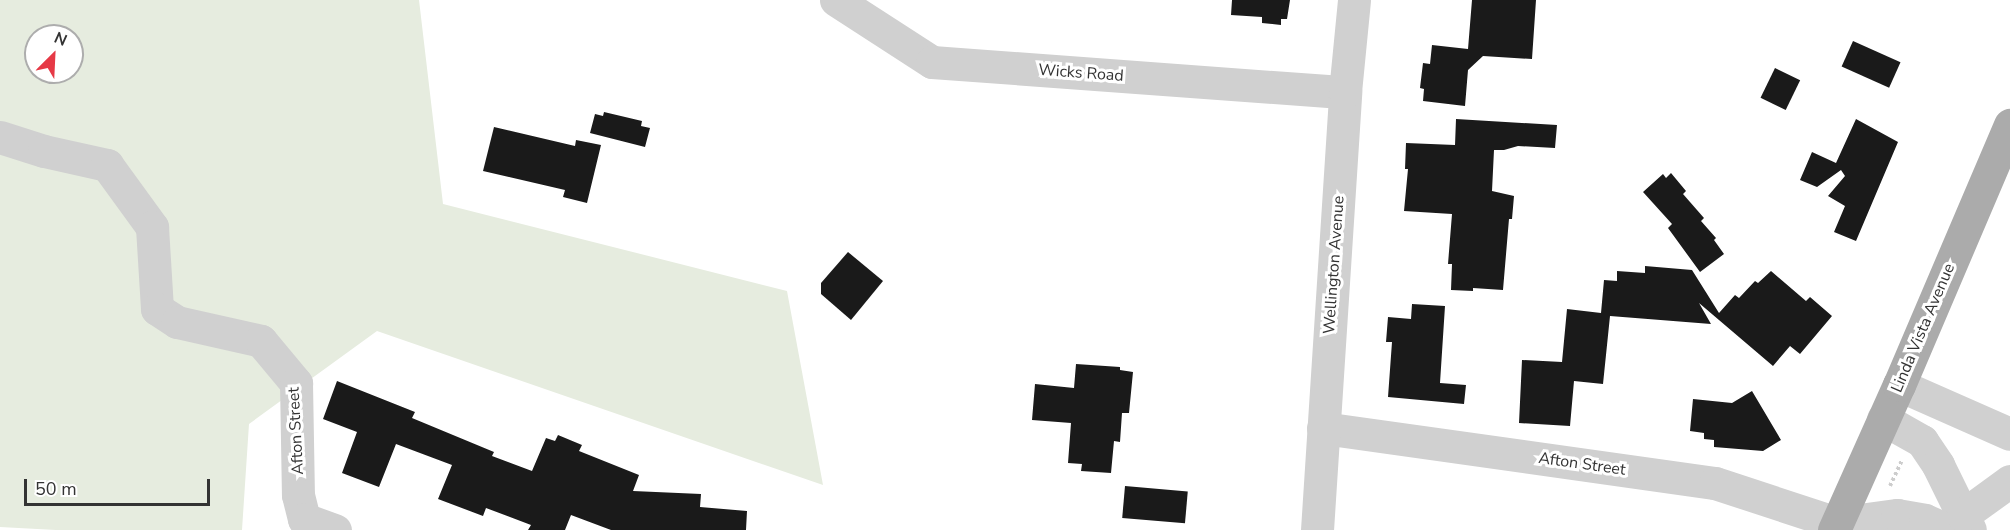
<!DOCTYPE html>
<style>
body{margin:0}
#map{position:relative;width:2010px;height:530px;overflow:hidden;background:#fff;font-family:"Nunito Sans",sans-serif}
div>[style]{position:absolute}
.green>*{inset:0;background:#e6ecdf}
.building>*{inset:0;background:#1a1a1a;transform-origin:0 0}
.path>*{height:4px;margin-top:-2px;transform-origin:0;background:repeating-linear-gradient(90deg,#cdcdcd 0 3px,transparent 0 6px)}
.minor>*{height:33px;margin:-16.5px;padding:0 16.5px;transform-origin:16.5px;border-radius:16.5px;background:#d0d0d0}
.major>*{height:33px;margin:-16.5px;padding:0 16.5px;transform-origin:16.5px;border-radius:16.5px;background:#ababab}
span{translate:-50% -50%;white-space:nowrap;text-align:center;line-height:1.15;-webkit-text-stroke:6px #fff;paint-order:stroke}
.street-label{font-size:16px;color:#333}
.north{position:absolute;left:24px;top:24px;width:60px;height:60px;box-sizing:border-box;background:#fff;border:2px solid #adadad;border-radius:50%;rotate:24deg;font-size:16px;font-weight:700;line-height:24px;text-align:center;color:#333}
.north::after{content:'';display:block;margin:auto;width:21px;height:27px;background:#e63946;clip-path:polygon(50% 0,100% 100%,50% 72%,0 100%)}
.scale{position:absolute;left:24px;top:479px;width:186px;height:27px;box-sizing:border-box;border:3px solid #333;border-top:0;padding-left:8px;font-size:18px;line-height:21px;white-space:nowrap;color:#333;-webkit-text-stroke:4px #fff;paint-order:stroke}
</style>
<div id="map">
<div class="green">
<div style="clip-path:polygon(evenodd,0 0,419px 0,443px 204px,787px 291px,823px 485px,377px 331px,249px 424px,242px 530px,56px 530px,0 527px,0 0,36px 36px,72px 36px,72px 72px,36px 72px,36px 36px)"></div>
</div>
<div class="building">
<div style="clip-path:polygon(1232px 0,1290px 0,1287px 19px,1281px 19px,1281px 25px,1262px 23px,1262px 17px,1231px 15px)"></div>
<div style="clip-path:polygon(1472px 0,1536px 0,1532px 59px,1483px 56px,1468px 70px,1465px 106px,1423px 101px,1424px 89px,1420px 88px,1423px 63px,1430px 64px,1432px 45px,1468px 49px)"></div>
<div style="left:1853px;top:41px;width:52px;height:28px;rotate:24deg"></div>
<div style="left:1775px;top:68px;width:28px;height:33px;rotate:26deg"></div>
<div style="clip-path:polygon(604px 112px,642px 121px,641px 126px,650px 128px,645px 147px,590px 133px,595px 114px,603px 116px)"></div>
<div style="clip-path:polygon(1456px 119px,1557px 125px,1555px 148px,1518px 146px,1504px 150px,1494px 150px,1492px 191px,1514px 196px,1512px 219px,1509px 219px,1503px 290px,1473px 288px,1473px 291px,1451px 290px,1452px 264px,1448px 264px,1452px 214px,1404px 211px,1408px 169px,1405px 169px,1406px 143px,1455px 145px)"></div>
<div style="clip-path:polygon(1856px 119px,1898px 142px,1856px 241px,1834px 232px,1845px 206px,1828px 196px,1845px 176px,1841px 170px,1817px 187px,1800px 180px,1812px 152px,1836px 163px)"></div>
<div style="clip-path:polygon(494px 127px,575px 146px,576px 140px,601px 145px,587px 203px,563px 197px,565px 190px,483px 171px)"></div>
<div style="clip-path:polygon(1671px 173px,1686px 191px,1683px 194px,1704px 218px,1701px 221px,1716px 238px,1714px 240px,1724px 254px,1700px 272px,1668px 228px,1672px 224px,1643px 192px,1663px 174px,1666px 178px)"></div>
<div style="clip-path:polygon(848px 252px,883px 281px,851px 320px,821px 294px,821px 283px)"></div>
<div style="clip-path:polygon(1645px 266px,1692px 270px,1719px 313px,1735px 295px,1739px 298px,1755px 281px,1758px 283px,1771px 271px,1806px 301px,1810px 297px,1832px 316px,1800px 354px,1790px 346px,1773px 366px,1699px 303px,1711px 324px,1610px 316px,1603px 384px,1574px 381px,1570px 426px,1519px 423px,1522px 360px,1562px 362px,1567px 309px,1601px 313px,1604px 280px,1617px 281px,1617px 271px,1645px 273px)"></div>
<div style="clip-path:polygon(1412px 304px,1445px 306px,1440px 383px,1466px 385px,1464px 404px,1388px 397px,1392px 342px,1386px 342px,1388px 317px,1411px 319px)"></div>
<div style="clip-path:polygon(1076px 364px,1120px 367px,1120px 370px,1133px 372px,1129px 413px,1122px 413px,1120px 442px,1114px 441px,1111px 473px,1081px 471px,1082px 464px,1068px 463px,1071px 423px,1032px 420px,1035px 384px,1074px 388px)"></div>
<div style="clip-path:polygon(337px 381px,415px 412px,412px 418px,494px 452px,492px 456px,532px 471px,546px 438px,555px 441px,558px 435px,582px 445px,579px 451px,639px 475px,633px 491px,701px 494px,700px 507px,747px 511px,746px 530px,611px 530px,571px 515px,565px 530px,528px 530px,531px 525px,486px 508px,483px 516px,438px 499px,452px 465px,396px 444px,379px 487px,342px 473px,357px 432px,323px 419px)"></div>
<div style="clip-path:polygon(1752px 391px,1781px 440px,1763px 451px,1714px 447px,1714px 440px,1704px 439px,1704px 433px,1690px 431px,1693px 399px,1732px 403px)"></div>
<div style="left:1125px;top:486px;width:63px;height:32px;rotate:5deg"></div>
</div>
<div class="path">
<div style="left:1890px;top:486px;width:29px;rotate:-65deg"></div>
</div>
<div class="minor">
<div style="left:836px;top:0;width:114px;rotate:32.9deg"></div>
<div style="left:932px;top:62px;width:414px;rotate:4.2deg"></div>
<div style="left:0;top:137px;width:46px;rotate:17.7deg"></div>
<div style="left:44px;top:151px;width:65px;rotate:12.5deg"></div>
<div style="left:107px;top:165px;width:77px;rotate:54deg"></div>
<div style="left:152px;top:227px;width:82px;rotate:86.5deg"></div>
<div style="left:157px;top:309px;width:24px;rotate:33deg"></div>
<div style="left:177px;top:322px;width:86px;rotate:12.7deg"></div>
<div style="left:261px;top:341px;width:55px;rotate:50.2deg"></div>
<div style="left:296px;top:383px;width:112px;rotate:89deg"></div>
<div style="left:298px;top:495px;width:25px;rotate:76deg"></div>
<div style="left:304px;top:519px;width:33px;rotate:20deg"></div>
<div style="left:1899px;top:385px;width:121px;rotate:23.8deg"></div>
<div style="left:1883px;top:419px;width:45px;rotate:29.4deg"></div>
<div style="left:1922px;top:441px;width:29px;rotate:56deg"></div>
<div style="left:1938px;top:465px;width:72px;rotate:63.8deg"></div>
<div style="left:1323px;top:428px;width:396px;rotate:8deg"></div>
<div style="left:1715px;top:483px;width:128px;rotate:18.2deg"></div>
<div style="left:1837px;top:523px;width:61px;rotate:-7.6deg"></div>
<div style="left:1897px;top:515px;width:28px;rotate:10deg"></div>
<div style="left:1925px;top:520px;width:24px;rotate:24deg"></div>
<div style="left:1963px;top:515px;width:58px;rotate:-35.9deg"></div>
<div style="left:1317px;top:530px;width:439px;rotate:-86.3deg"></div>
<div style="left:1345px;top:92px;width:92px;rotate:-84.4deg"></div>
</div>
<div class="major">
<div style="left:1834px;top:530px;width:159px;rotate:-65.9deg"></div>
<div style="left:1899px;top:385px;width:283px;rotate:-66.9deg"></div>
</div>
<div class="street-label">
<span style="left:1081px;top:73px;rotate:4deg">Wicks Road</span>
<span style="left:1334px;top:265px;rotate:-86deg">Wellington Avenue</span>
<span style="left:1923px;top:328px;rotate:-67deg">Linda Vista Avenue</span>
<span style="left:296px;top:431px;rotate:-93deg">Afton Street</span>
<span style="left:1582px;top:464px;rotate:8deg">Afton Street</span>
</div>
<div class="north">N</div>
<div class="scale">50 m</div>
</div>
